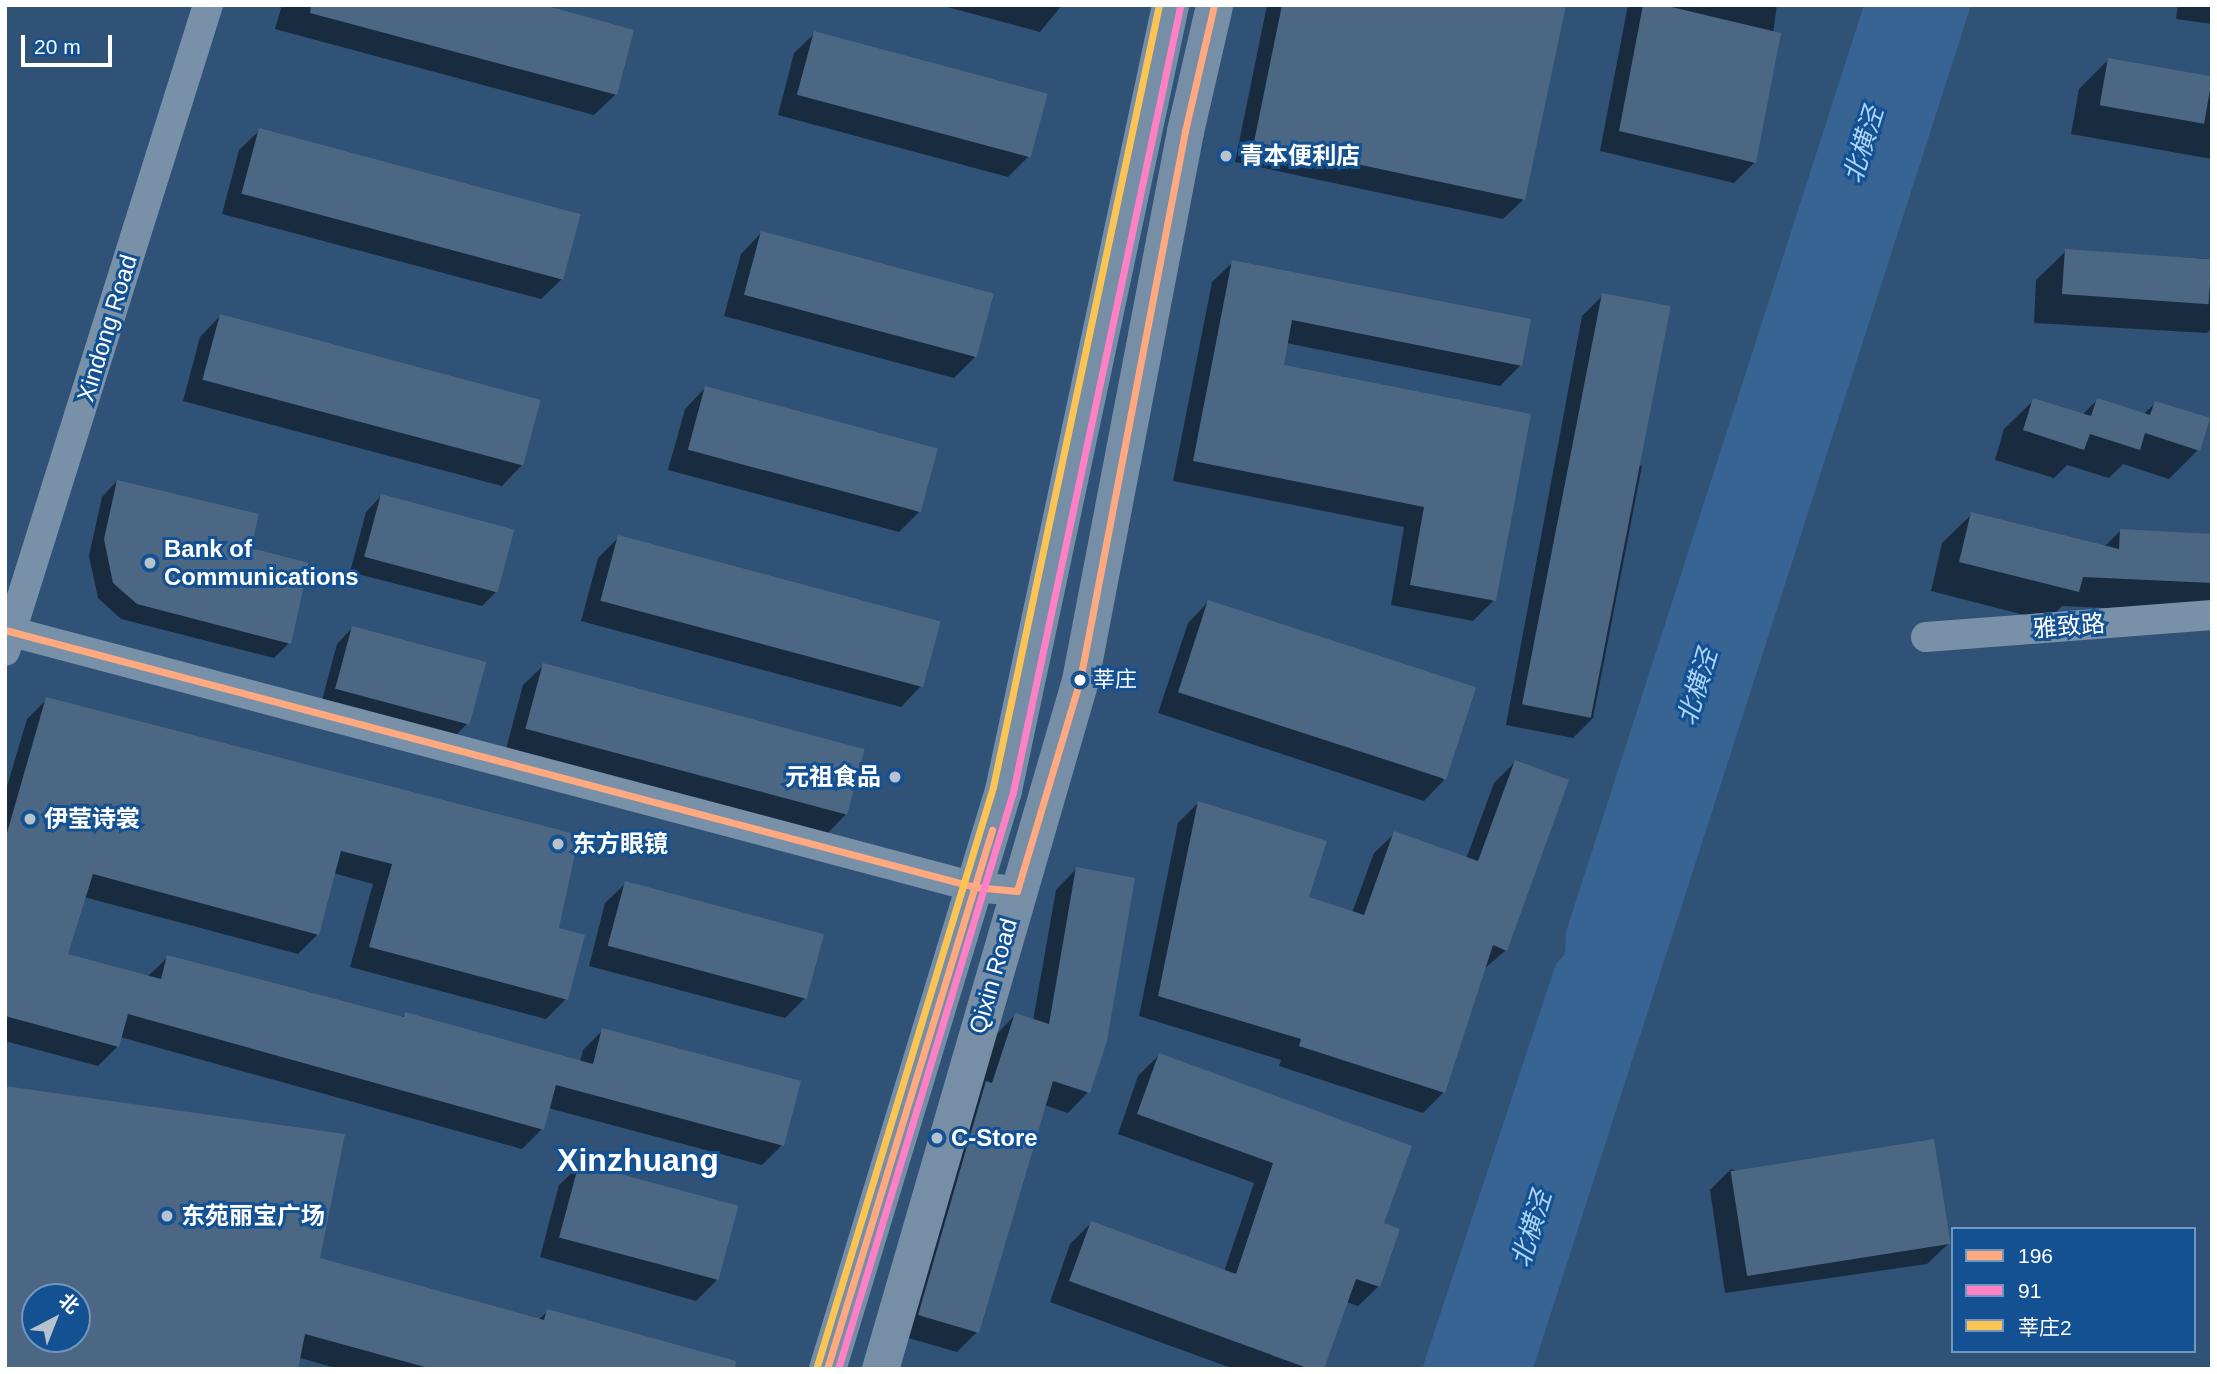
<!DOCTYPE html>
<meta charset="utf-8">
<style>
body{margin:0}
#map{position:relative;width:2217px;height:1374px;overflow:hidden;background:#305276;font-family:Helvetica,"Noto Sans SC",sans-serif}
div>[style]{position:absolute}
.water>*{inset:0;background:#386493}
.shadow>*{inset:0;background:#0007}
.building>*{inset:0;background:#4c6784;transform-origin:0 0}
.minor>*{height:30px;margin:-15px;padding:0 15px;transform-origin:15px;border-radius:15px;background:#7891a9}
.major>*{height:37px;margin:-18.5px;padding:0 18.5px;transform-origin:18.5px;border-radius:18.5px;background:#778ea7}
.bus-1>*{height:7px;margin:-3.5px;padding:0 3.5px;transform-origin:3.5px;border-radius:3.5px;background:#ffa980}
.bus-2>*{height:7px;margin:-3.5px;padding:0 3.5px;transform-origin:3.5px;border-radius:3.5px;background:#ff80c5}
.bus-3>*{height:7px;margin:-3.5px;padding:0 3.5px;transform-origin:3.5px;border-radius:3.5px;background:#fcc553}
.dots>*{width:19px;height:19px;translate:-50% -50%;box-sizing:border-box;border:4px solid #135193;border-radius:50%}
span{translate:-50% -50%;white-space:nowrap;text-align:center;line-height:1.15;-webkit-text-stroke:6px #135193;paint-order:stroke}
.bus-label{font-size:22px;color:#fff}
.left{translate:0 -50%;text-align:left}
.poi-label{font-size:24px;color:#fff;font-weight:700}
.right{translate:-100% -50%;text-align:right}
.street-label{font-size:24px;color:#fff}
.water-label{font-size:26px;color:#add4f9;font-style:italic}
.district-label{font-size:32px;color:#fff;font-weight:700}
.frame{position:absolute;inset:0;border:7px solid #fff;pointer-events:none}
.legend{position:absolute;left:1951px;top:1227px;width:245px;height:126px;box-sizing:border-box;background:#135193;border:2px solid #7197be;margin:0;padding:9px 12px;list-style:none;font-size:21px;color:#fff}
.legend li{display:flex;align-items:center;gap:14px;height:35px}
.legend b{width:35px;border:2px solid #7197be}
.north{position:absolute;left:21px;top:1283px;width:70px;height:70px;box-sizing:border-box;background:#135193;border:2px solid #7197be;border-radius:50%;rotate:42deg;font-size:19px;font-weight:700;line-height:28px;text-align:center;color:#fff}
.north::after{content:'';display:block;margin:auto;width:24px;height:32px;background:#b7c2cf;clip-path:polygon(50% 0,100% 100%,50% 72%,0 100%)}
.scale{position:absolute;left:21px;top:35px;width:91px;height:32px;box-sizing:border-box;border:4px solid #fff;border-top:0;padding-left:9px;font-size:21px;line-height:24px;white-space:nowrap;color:#fff;-webkit-text-stroke:5px #135193;paint-order:stroke}
</style>
<div id="map">
<div class="water">
<div style="clip-path:polygon(1864px 5px,1971px 5px,1533px 1369px,1422px 1369px,1556px 964px,1565px 954px,1566px 932px)"></div>
</div>
<div class="shadow">
<div style="clip-path:polygon(282px 5px,537px 5px,632px 31px,615px 95px,594px 115px,275px 29px)"></div>
<div style="clip-path:polygon(940px 5px,1062px 5px,1040px 32px)"></div>
<div style="clip-path:polygon(1267px 5px,1564px 5px,1524px 199px,1503px 219px,1235px 162px)"></div>
<div style="clip-path:polygon(1628px 5px,1777px 5px,1755px 162px,1734px 183px,1600px 151px)"></div>
<div style="clip-path:polygon(2178px 5px,2212px 5px,2212px 24px,2176px 19px)"></div>
<div style="clip-path:polygon(815px 33px,1029px 156px,1008px 177px,778px 115px,794px 53px)"></div>
<div style="clip-path:polygon(2108px 60px,2212px 79px,2212px 159px,2071px 134px,2079px 89px)"></div>
<div style="clip-path:polygon(260px 130px,562px 279px,541px 299px,222px 214px,239px 150px)"></div>
<div style="clip-path:polygon(761px 233px,975px 357px,954px 378px,724px 316px,741px 254px)"></div>
<div style="clip-path:polygon(2066px 251px,2212px 259px,2212px 328px,2207px 333px,2034px 323px,2036px 280px)"></div>
<div style="clip-path:polygon(1233px 262px,1521px 365px,1500px 386px,1286px 343px,1282px 366px,1528px 415px,1494px 600px,1473px 621px,1391px 605px,1404px 527px,1173px 481px,1212px 282px)"></div>
<div style="clip-path:polygon(1603px 295px,1638px 465px,1642px 466px,1593px 718px,1573px 738px,1506px 725px,1582px 316px)"></div>
<div style="clip-path:polygon(220px 316px,522px 465px,502px 486px,183px 401px,200px 337px)"></div>
<div style="clip-path:polygon(705px 388px,919px 512px,899px 532px,668px 470px,685px 409px)"></div>
<div style="clip-path:polygon(2034px 400px,2082px 415px,2097px 400px,2144px 414px,2155px 403px,2198px 450px,2169px 479px,2123px 464px,2109px 478px,2067px 465px,2054px 478px,1995px 460px,2004px 429px)"></div>
<div style="clip-path:polygon(117px 481px,249px 549px,289px 643px,274px 658px,121px 619px,98px 598px,89px 556px,102px 497px)"></div>
<div style="clip-path:polygon(381px 496px,497px 591px,482px 606px,350px 572px,366px 512px)"></div>
<div style="clip-path:polygon(1972px 514px,2104px 547px,2120px 531px,2212px 535px,2212px 608px,2207px 613px,2062px 606px,2048px 621px,1931px 591px,1942px 543px)"></div>
<div style="clip-path:polygon(619px 537px,921px 686px,901px 707px,581px 621px,598px 558px)"></div>
<div style="clip-path:polygon(1208px 602px,1444px 780px,1424px 801px,1158px 713px,1188px 623px)"></div>
<div style="clip-path:polygon(352px 628px,468px 723px,453px 738px,321px 704px,337px 644px)"></div>
<div style="clip-path:polygon(544px 665px,846px 814px,826px 835px,506px 749px,523px 685px)"></div>
<div style="clip-path:polygon(47px 699px,557px 929px,566px 999px,546px 1019px,350px 967px,373px 884px,333px 873px,318px 934px,298px 954px,84px 897px,66px 955px,147px 977px,168px 957px,401px 1018px,406px 1014px,580px 1062px,583px 1050px,603px 1030px,782px 1145px,762px 1165px,548px 1108px,542px 1129px,522px 1149px,120px 1037px,118px 1046px,98px 1066px,5px 1041px,5px 793px,27px 719px)"></div>
<div style="clip-path:polygon(1515px 762px,1506px 950px,1483px 970px,1444px 1092px,1423px 1113px,1279px 1066px,1281px 1060px,1139px 1016px,1178px 823px,1198px 803px,1307px 898px,1352px 913px,1374px 853px,1395px 833px,1466px 859px,1494px 783px)"></div>
<div style="clip-path:polygon(1076px 869px,1088px 1092px,1068px 1113px,1044px 1105px,977px 1332px,957px 1352px,898px 1335px,995px 1036px,1015px 1015px,1033px 1021px,1056px 890px)"></div>
<div style="clip-path:polygon(626px 883px,805px 998px,785px 1018px,589px 966px,605px 903px)"></div>
<div style="clip-path:polygon(1159px 1055px,1381px 1224px,1379px 1286px,1358px 1306px,1346px 1302px,1322px 1369px,1234px 1369px,1050px 1302px,1070px 1244px,1091px 1223px,1224px 1272px,1254px 1183px,1118px 1134px,1138px 1076px)"></div>
<div style="clip-path:polygon(evenodd,5px 1088px,318px 1259px,538px 1320px,548px 1311px,700px 1369px,339px 1369px,300px 1358px,5px 1369px,5px 1088px,35px 1297px,77px 1297px,77px 1339px,35px 1339px,35px 1297px)"></div>
<div style="clip-path:polygon(580px 1165px,717px 1280px,696px 1301px,540px 1257px,559px 1185px)"></div>
<div style="clip-path:polygon(1731px 1169px,1948px 1244px,1927px 1264px,1725px 1293px,1710px 1190px)"></div>
</div>
<div class="building">
<div style="clip-path:polygon(311px 5px,544px 5px,634px 30px,617px 95px,310px 13px)"></div>
<div style="clip-path:polygon(1282px 5px,1566px 5px,1525px 200px,1254px 142px)"></div>
<div style="clip-path:polygon(1643px 5px,1663px 5px,1781px 33px,1756px 163px,1619px 131px)"></div>
<div style="left:814px;top:31px;width:242px;height:66px;rotate:15deg"></div>
<div style="left:2108px;top:58px;width:106px;height:48px;rotate:10deg"></div>
<div style="left:259px;top:128px;width:333px;height:68px;rotate:15deg"></div>
<div style="left:761px;top:231px;width:241px;height:66px;rotate:15deg"></div>
<div style="left:2065px;top:249px;width:147px;height:45px;rotate:4deg"></div>
<div style="clip-path:polygon(1232px 260px,1531px 319px,1522px 366px,1292px 320px,1284px 365px,1531px 414px,1496px 601px,1410px 585px,1424px 507px,1193px 461px)"></div>
<div style="left:1602px;top:293px;width:70px;height:419px;rotate:11deg"></div>
<div style="left:220px;top:314px;width:332px;height:68px;rotate:15deg"></div>
<div style="left:705px;top:386px;width:241px;height:66px;rotate:15deg"></div>
<div style="clip-path:polygon(2033px 398px,2091px 416px,2097px 398px,2150px 415px,2155px 401px,2210px 418px,2200px 451px,2145px 433px,2140px 450px,2090px 434px,2084px 450px,2023px 430px)"></div>
<div style="clip-path:polygon(117px 480px,259px 514px,251px 548px,309px 563px,291px 644px,137px 604px,113px 583px,104px 539px)"></div>
<div style="left:381px;top:494px;width:138px;height:65px;rotate:15deg"></div>
<div style="clip-path:polygon(1971px 512px,2119px 549px,2120px 529px,2212px 534px,2212px 583px,2083px 577px,2079px 592px,1959px 562px)"></div>
<div style="left:618px;top:535px;width:334px;height:68px;rotate:15deg"></div>
<div style="left:1208px;top:600px;width:282px;height:97px;rotate:18deg"></div>
<div style="left:352px;top:626px;width:139px;height:65px;rotate:15deg"></div>
<div style="left:543px;top:663px;width:333px;height:68px;rotate:15deg"></div>
<div style="clip-path:polygon(46px 697px,579px 835px,559px 928px,585px 935px,568px 1000px,369px 947px,392px 864px,341px 851px,319px 935px,93px 874px,68px 954px,161px 979px,167px 955px,404px 1017px,405px 1012px,593px 1064px,602px 1028px,801px 1081px,784px 1146px,556px 1085px,544px 1130px,128px 1014px,119px 1047px,5px 1016px,5px 840px)"></div>
<div style="clip-path:polygon(1515px 760px,1569px 780px,1507px 951px,1493px 945px,1445px 1093px,1299px 1046px,1301px 1039px,1158px 996px,1198px 801px,1327px 841px,1309px 897px,1364px 915px,1394px 831px,1478px 861px)"></div>
<div style="clip-path:polygon(1076px 867px,1135px 878px,1107px 1041px,1090px 1093px,1053px 1081px,979px 1333px,918px 1315px,986px 1081px,992px 1083px,1015px 1013px,1049px 1024px)"></div>
<div style="left:625px;top:881px;width:206px;height:67px;rotate:15deg"></div>
<div style="clip-path:polygon(1159px 1053px,1412px 1146px,1384px 1223px,1400px 1229px,1380px 1287px,1356px 1279px,1324px 1369px,1310px 1369px,1069px 1281px,1091px 1221px,1236px 1274px,1273px 1163px,1137px 1114px)"></div>
<div style="clip-path:polygon(evenodd,5px 1086px,345px 1134px,320px 1258px,544px 1320px,547px 1309px,736px 1361px,735px 1369px,432px 1369px,305px 1334px,298px 1369px,5px 1369px,5px 1086px,35px 1297px,77px 1297px,77px 1339px,35px 1339px,35px 1297px)"></div>
<div style="left:1934px;top:1139px;width:106px;height:206px;rotate:81deg"></div>
<div style="left:579px;top:1163px;width:165px;height:77px;rotate:15deg"></div>
</div>
<div class="minor">
<div style="left:5px;top:630px;width:1003px;rotate:14.84deg"></div>
<div style="left:975px;top:887px;width:42px;rotate:5.4deg"></div>
<div style="left:1926px;top:637px;width:287px;rotate:-4.4deg"></div>
<div style="left:5px;top:651px;width:677px;rotate:-72.56deg"></div>
</div>
<div class="major">
<div style="left:827px;top:1369px;width:605px;rotate:-73.09deg"></div>
<div style="left:1003px;top:790px;width:803px;rotate:-77.99deg"></div>
<div style="left:880px;top:1369px;width:717px;rotate:-73.81deg"></div>
<div style="left:1080px;top:680px;width:559px;rotate:-79.17deg"></div>
<div style="left:1185px;top:131px;width:129px;rotate:-77deg"></div>
</div>
<div class="bus-1">
<div style="left:5px;top:630px;width:1003px;rotate:14.84deg"></div>
<div style="left:975px;top:887px;width:42px;rotate:5.4deg"></div>
<div style="left:1017px;top:891px;width:220px;rotate:-73.4deg"></div>
<div style="left:1080px;top:680px;width:559px;rotate:-79.17deg"></div>
<div style="left:1185px;top:131px;width:129px;rotate:-77deg"></div>
<div style="left:827px;top:1369px;width:564px;rotate:-72.98deg"></div>
</div>
<div class="bus-2">
<div style="left:838px;top:1369px;width:603px;rotate:-73.13deg"></div>
<div style="left:1013px;top:792px;width:803px;rotate:-77.99deg"></div>
</div>
<div class="bus-3">
<div style="left:817px;top:1366px;width:605px;rotate:-73.09deg"></div>
<div style="left:993px;top:787px;width:799px;rotate:-78.02deg"></div>
</div>
<div class="dots">
<div style="left:1226px;top:156px;background:#b7c2cf"></div>
<div style="left:150px;top:563px;background:#b7c2cf"></div>
<div style="left:1080px;top:680px;background:#fff"></div>
<div style="left:895px;top:777px;background:#b7c2cf"></div>
<div style="left:30px;top:819px;background:#b7c2cf"></div>
<div style="left:558px;top:844px;background:#b7c2cf"></div>
<div style="left:937px;top:1138px;background:#b7c2cf"></div>
<div style="left:167px;top:1216px;background:#b7c2cf"></div>
</div>
<div class="bus-label">
<span class="left" style="left:1093px;top:680px">莘庄</span>
</div>
<div class="poi-label">
<span class="left" style="left:1240px;top:156px">青本便利店</span>
<span class="left" style="left:164px;top:563px">Bank of<br>Communications</span>
<span class="right" style="left:881px;top:777px">元祖食品</span>
<span class="left" style="left:44px;top:819px">伊莹诗裳</span>
<span class="left" style="left:572px;top:844px">东方眼镜</span>
<span class="left" style="left:951px;top:1138px">C-Store</span>
<span class="left" style="left:181px;top:1216px">东苑丽宝广场</span>
</div>
<div class="street-label">
<span style="left:107px;top:328px;rotate:-73deg">Xindong Road</span>
<span style="left:2069px;top:626px;rotate:-5deg">雅致路</span>
<span style="left:993px;top:976px;rotate:-74deg">Qixin Road</span>
</div>
<div class="water-label">
<span style="left:1864px;top:145px;rotate:-73deg">北横泾</span>
<span style="left:1698px;top:687px;rotate:-73deg">北横泾</span>
<span style="left:1532px;top:1229px;rotate:-73deg">北横泾</span>
</div>
<div class="district-label">
<span style="left:638px;top:1160px">Xinzhuang</span>
</div>
<div class="frame"></div>
<ul class="legend">
<li><b style="height:9px;background:#ffa980"></b>196</li>
<li><b style="height:9px;background:#ff80c5"></b>91</li>
<li><b style="height:9px;background:#fcc553"></b>莘庄2</li>
</ul>
<div class="north">北</div>
<div class="scale">20 m</div>
</div>
